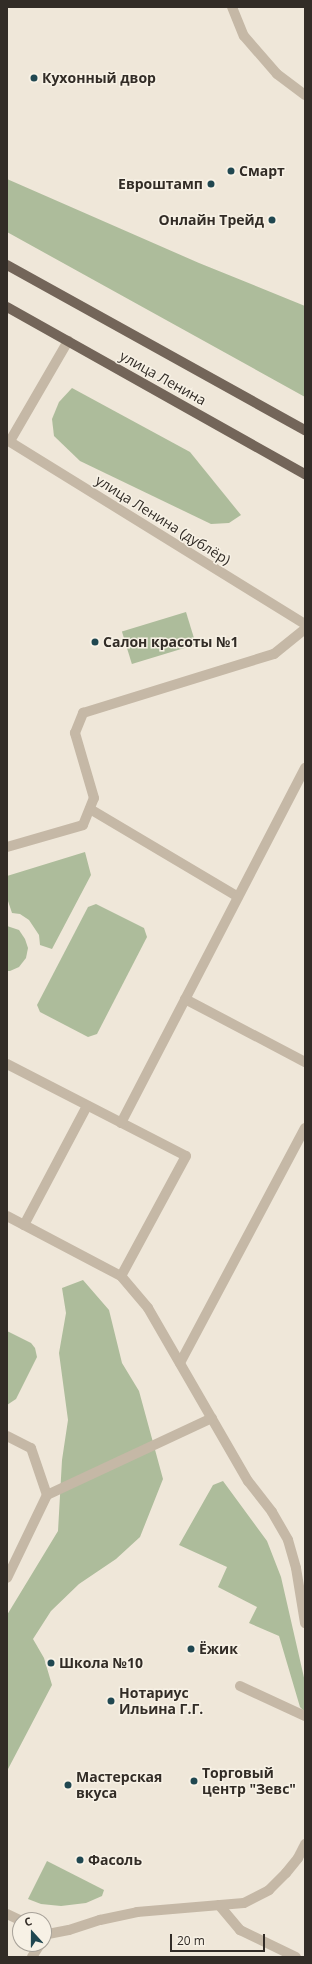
<!DOCTYPE html>
<meta charset="utf-8">
<style>
body{margin:0}
#map{position:relative;width:312px;height:1964px;overflow:hidden;background:#efe7d9;font-family:"Open Sans",sans-serif}
div>[style]{position:absolute}
.green>*{inset:0;background:#adbc9b;transform-origin:0 0}
.service>*{height:10px;margin:-5px;padding:0 5px;transform-origin:5px;border-radius:5px;background:#c5b8a6}
.minor>*{height:10px;margin:-5px;padding:0 5px;transform-origin:5px;border-radius:5px;background:#c5b8a6}
.primary>*{height:10px;margin:-5px;padding:0 5px;transform-origin:5px;border-radius:5px;background:#736559}
.dots>*{width:11px;height:11px;translate:-50% -50%;box-sizing:border-box;border:2px solid #f7f1e5;border-radius:50%}
span{translate:-50% -50%;white-space:nowrap;text-align:center;line-height:1.15;-webkit-text-stroke:3px #f7f1e5;paint-order:stroke}
.poi-label{font-size:14px;color:#322c26;font-weight:700}
.left{translate:0 -50%;text-align:left}
.right{translate:-100% -50%;text-align:right}
.street-label{font-size:14px;color:#322c26}
.frame{position:absolute;inset:0;border:8px solid #322c26;pointer-events:none}
.north{position:absolute;left:12px;top:1912px;width:40px;height:40px;box-sizing:border-box;background:#f7f1e5;border:1px solid #a8a299;border-radius:50%;rotate:339deg;font-size:11px;font-weight:700;line-height:16px;text-align:center;color:#322c26}
.north::after{content:'';display:block;margin:auto;width:14px;height:18px;background:#204750;clip-path:polygon(50% 0,100% 100%,50% 72%,0 100%)}
.scale{position:absolute;left:170px;top:1934px;width:95px;height:18px;box-sizing:border-box;border:2px solid #322c26;border-top:0;padding-left:5px;font-size:12px;line-height:14px;white-space:nowrap;color:#322c26;-webkit-text-stroke:3px #f7f1e5;paint-order:stroke}
</style>
<div id="map">
<div class="green">
<div style="clip-path:polygon(7px 179px,199px 263px,305px 306px,305px 397px,7px 232px)"></div>
<div style="clip-path:polygon(72px 388px,190px 452px,241px 515px,229px 523px,211px 524px,80px 461px,54px 436px,52px 419px,59px 402px)"></div>
<div style="left:186px;top:612px;width:34px;height:67px;rotate:73deg"></div>
<div style="clip-path:polygon(85px 852px,91px 875px,52px 949px,40px 945px,39px 935px,29px 920px,20px 914px,12px 913px,7px 898px,7px 876px)"></div>
<div style="clip-path:polygon(96px 904px,144px 928px,147px 937px,97px 1034px,88px 1037px,40px 1012px,37px 1005px,88px 907px)"></div>
<div style="clip-path:polygon(7px 926px,19px 930px,25px 939px,28px 948px,26px 958px,19px 967px,10px 971px,7px 971px)"></div>
<div style="clip-path:polygon(83px 1280px,109px 1310px,122px 1363px,139px 1391px,163px 1479px,140px 1537px,116px 1559px,79px 1584px,51px 1611px,33px 1639px,44px 1658px,52px 1685px,7px 1771px,7px 1615px,58px 1531px,62px 1460px,68px 1420px,59px 1353px,66px 1313px,62px 1288px)"></div>
<div style="clip-path:polygon(7px 1331px,31px 1343px,35px 1348px,37px 1357px,16px 1399px,7px 1405px)"></div>
<div style="clip-path:polygon(223px 1481px,267px 1541px,281px 1577px,305px 1682px,305px 1712px,300px 1707px,279px 1636px,249px 1623px,257px 1607px,218px 1587px,227px 1567px,179px 1545px,213px 1485px)"></div>
<div style="clip-path:polygon(47px 1861px,104px 1890px,102px 1896px,86px 1903px,61px 1906px,41px 1904px,28px 1899px)"></div>
</div>
<div class="service">
<div style="left:232px;top:7px;width:31px;rotate:68deg"></div>
<div style="left:244px;top:36px;width:50px;rotate:49deg"></div>
<div style="left:277px;top:74px;width:35px;rotate:37deg"></div>
<div style="left:10px;top:441px;width:116px;rotate:-59.9deg"></div>
<div style="left:90px;top:809px;width:172px;rotate:30.7deg"></div>
<div style="left:7px;top:847px;width:79px;rotate:-16.1deg"></div>
<div style="left:83px;top:825px;width:29px;rotate:-68deg"></div>
<div style="left:94px;top:798px;width:68px;rotate:-106.3deg"></div>
<div style="left:75px;top:733px;width:22px;rotate:-68deg"></div>
<div style="left:83px;top:713px;width:200px;rotate:-17.2deg"></div>
<div style="left:274px;top:654px;width:40px;rotate:-39deg"></div>
<div style="left:185px;top:999px;width:136px;rotate:27.7deg"></div>
<div style="left:7px;top:1064px;width:201px;rotate:27.2deg"></div>
<div style="left:186px;top:1156px;width:136px;rotate:118.4deg"></div>
<div style="left:121px;top:1123px;width:400px;rotate:-62.6deg"></div>
<div style="left:7px;top:1216px;width:129px;rotate:27.8deg"></div>
<div style="left:121px;top:1276px;width:42px;rotate:49.8deg"></div>
<div style="left:148px;top:1308px;width:200px;rotate:60deg"></div>
<div style="left:248px;top:1481px;width:39px;rotate:52deg"></div>
<div style="left:272px;top:1512px;width:32px;rotate:60deg"></div>
<div style="left:288px;top:1540px;width:29px;rotate:74deg"></div>
<div style="left:296px;top:1568px;width:56px;rotate:80.7deg"></div>
<div style="left:24px;top:1225px;width:135px;rotate:-62.1deg"></div>
<div style="left:180px;top:1363px;width:266px;rotate:-62deg"></div>
<div style="left:7px;top:1436px;width:27px;rotate:27deg"></div>
<div style="left:31px;top:1448px;width:50px;rotate:71.2deg"></div>
<div style="left:47px;top:1495px;width:92px;rotate:115.7deg"></div>
<div style="left:47px;top:1495px;width:182px;rotate:-25deg"></div>
<div style="left:240px;top:1686px;width:72px;rotate:24.8deg"></div>
<div style="left:219px;top:1905px;width:33px;rotate:50deg"></div>
<div style="left:240px;top:1930px;width:62px;rotate:25.7deg"></div>
<div style="left:32px;top:1957px;width:15px;rotate:-58deg"></div>
</div>
<div class="minor">
<div style="left:7px;top:440px;width:350px;rotate:31.7deg"></div>
<div style="left:7px;top:1914px;width:14px;rotate:25deg"></div>
<div style="left:44px;top:1932px;width:4px;rotate:27deg"></div>
<div style="left:48px;top:1934px;width:21px;rotate:-11deg"></div>
<div style="left:69px;top:1930px;width:33px;rotate:-18deg"></div>
<div style="left:100px;top:1920px;width:38px;rotate:-12deg"></div>
<div style="left:137px;top:1912px;width:107px;rotate:-4.8deg"></div>
<div style="left:244px;top:1903px;width:28px;rotate:-27deg"></div>
<div style="left:269px;top:1890px;width:24px;rotate:-45deg"></div>
<div style="left:286px;top:1873px;width:19px;rotate:-51deg"></div>
<div style="left:298px;top:1858px;width:16px;rotate:-63deg"></div>
</div>
<div class="primary">
<div style="left:7px;top:265px;width:341px;rotate:29deg"></div>
<div style="left:7px;top:307px;width:342px;rotate:29.3deg"></div>
</div>
<div class="dots">
<div style="left:34px;top:78px;background:#204750"></div>
<div style="left:231px;top:171px;background:#204750"></div>
<div style="left:211px;top:184px;background:#204750"></div>
<div style="left:272px;top:220px;background:#204750"></div>
<div style="left:95px;top:642px;background:#204750"></div>
<div style="left:191px;top:1649px;background:#204750"></div>
<div style="left:51px;top:1663px;background:#204750"></div>
<div style="left:111px;top:1701px;background:#204750"></div>
<div style="left:194px;top:1781px;background:#204750"></div>
<div style="left:68px;top:1785px;background:#204750"></div>
<div style="left:80px;top:1860px;background:#204750"></div>
</div>
<div class="poi-label">
<span class="left" style="left:42px;top:78px">Кухонный двор</span>
<span class="left" style="left:239px;top:171px">Смарт</span>
<span class="right" style="left:203px;top:184px">Евроштамп</span>
<span class="right" style="left:264px;top:220px">Онлайн Трейд</span>
<span class="left" style="left:103px;top:642px">Салон красоты №1</span>
<span class="left" style="left:199px;top:1649px">Ёжик</span>
<span class="left" style="left:59px;top:1663px">Школа №10</span>
<span class="left" style="left:119px;top:1701px">Нотариус<br>Ильина Г.Г.</span>
<span class="left" style="left:202px;top:1781px">Торговый<br>центр "Зевс"</span>
<span class="left" style="left:76px;top:1785px">Мастерская<br>вкуса</span>
<span class="left" style="left:88px;top:1860px">Фасоль</span>
</div>
<div class="street-label">
<span style="left:163px;top:378px;rotate:29deg">улица Ленина</span>
<span style="left:163px;top:520px;rotate:32deg">улица Ленина (дублёр)</span>
</div>
<div class="frame"></div>
<div class="north">С</div>
<div class="scale">20 m</div>
</div>
